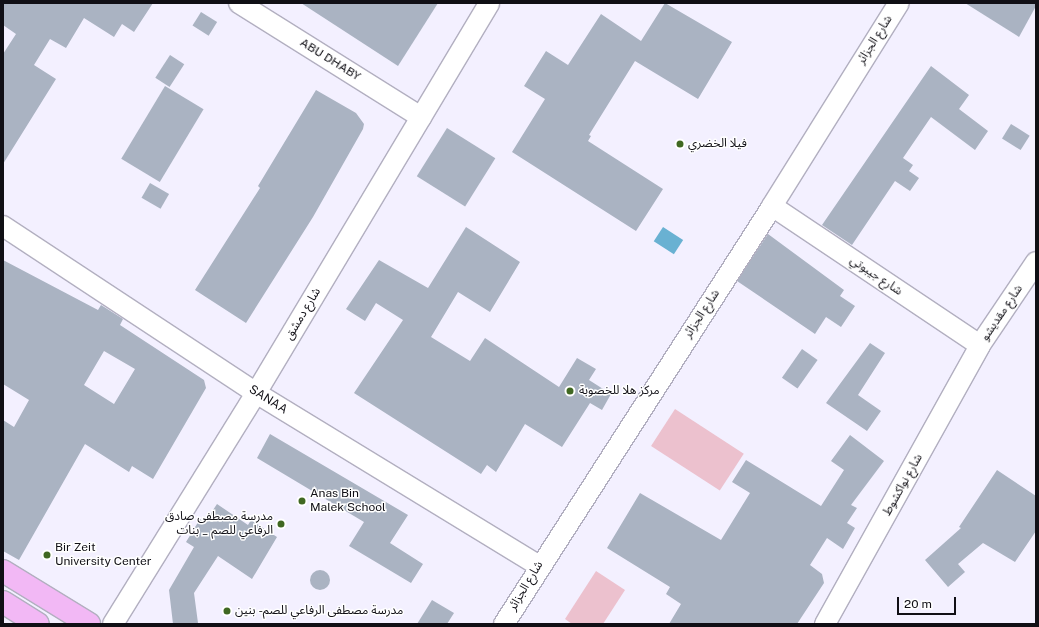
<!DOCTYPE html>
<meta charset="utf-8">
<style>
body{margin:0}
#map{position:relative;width:1039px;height:627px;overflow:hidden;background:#f3f0ff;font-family:"Public Sans","Noto Sans Arabic",sans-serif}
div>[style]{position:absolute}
.green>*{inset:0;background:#ecc1ce;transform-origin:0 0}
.water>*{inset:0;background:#69b1d2;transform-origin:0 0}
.building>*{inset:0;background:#aab3c2;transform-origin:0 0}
.round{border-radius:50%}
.roads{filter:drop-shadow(1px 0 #b2afc0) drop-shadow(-1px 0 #b2afc0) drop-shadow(0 1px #b2afc0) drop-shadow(0 -1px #b2afc0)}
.minor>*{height:20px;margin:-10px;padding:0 10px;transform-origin:10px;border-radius:10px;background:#fff}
.major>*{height:22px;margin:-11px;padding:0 11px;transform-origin:11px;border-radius:11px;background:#f2b8f5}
.dots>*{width:11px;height:11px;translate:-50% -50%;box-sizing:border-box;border:2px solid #fff;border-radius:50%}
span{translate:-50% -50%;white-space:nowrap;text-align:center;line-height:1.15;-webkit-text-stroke:3px #fff;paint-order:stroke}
.street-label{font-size:12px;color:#100f15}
.poi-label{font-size:12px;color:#100f15}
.left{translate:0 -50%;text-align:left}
.right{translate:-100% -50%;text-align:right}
.frame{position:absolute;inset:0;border:4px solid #100f15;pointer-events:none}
.scale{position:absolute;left:897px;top:597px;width:59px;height:18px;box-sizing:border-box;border:2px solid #100f15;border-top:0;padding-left:5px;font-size:12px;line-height:14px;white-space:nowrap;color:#100f15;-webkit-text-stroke:3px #fff;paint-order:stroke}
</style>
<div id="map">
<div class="green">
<div style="left:675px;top:409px;width:82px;height:44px;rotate:33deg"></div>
<div style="clip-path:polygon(596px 571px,625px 590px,603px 624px,572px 624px,565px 619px)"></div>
</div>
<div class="water">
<div style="left:663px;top:227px;width:24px;height:17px;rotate:33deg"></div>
</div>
<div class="building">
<div style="clip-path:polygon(3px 3px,153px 3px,134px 32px,122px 24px,114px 37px,84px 18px,66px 48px,50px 39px,34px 65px,56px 79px,3px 164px,3px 54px,16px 34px,3px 25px)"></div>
<div style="clip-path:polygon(301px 3px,438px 3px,398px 66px)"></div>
<div style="clip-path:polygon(665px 3px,732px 42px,698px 99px,635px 61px,589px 135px,591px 136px,588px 141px,663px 189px,636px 231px,512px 152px,545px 99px,524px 86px,546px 51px,568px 65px,601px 14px,641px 41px)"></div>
<div style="clip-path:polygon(965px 3px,1036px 3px,1036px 6px,1019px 37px)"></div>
<div style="left:201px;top:12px;width:19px;height:16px;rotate:32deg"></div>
<div style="left:170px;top:55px;width:17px;height:27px;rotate:33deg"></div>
<div style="clip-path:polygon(931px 66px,969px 95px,959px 109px,988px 131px,975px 150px,931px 117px,903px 158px,913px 165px,909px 171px,919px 178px,910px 191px,895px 181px,852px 245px,822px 225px)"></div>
<div style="left:165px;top:86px;width:45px;height:85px;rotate:31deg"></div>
<div style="clip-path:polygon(316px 90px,356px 113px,364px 124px,363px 129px,313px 217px,246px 323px,195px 290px,260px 188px,258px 186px)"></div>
<div style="left:1011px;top:124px;width:22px;height:17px;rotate:32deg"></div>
<div style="left:447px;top:128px;width:57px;height:57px;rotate:32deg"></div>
<div style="left:150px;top:183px;width:22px;height:17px;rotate:30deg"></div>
<div style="clip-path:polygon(466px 227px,520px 262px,490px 312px,458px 292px,431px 337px,470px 361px,485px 338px,559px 387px,577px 358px,596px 369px,589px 380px,611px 394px,602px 410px,590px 403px,562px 447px,525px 424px,496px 472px,487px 465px,481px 474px,354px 393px,403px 320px,376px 303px,365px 321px,346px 309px,379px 260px,428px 288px)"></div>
<div style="clip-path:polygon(768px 234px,844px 290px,840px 296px,855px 306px,841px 327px,826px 317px,815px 334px,737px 281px)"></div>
<div style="clip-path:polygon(evenodd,3px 260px,98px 310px,101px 305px,123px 319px,120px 325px,204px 380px,206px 388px,153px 479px,132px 466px,129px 472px,85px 444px,19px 560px,3px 551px,3px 420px,14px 427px,29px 400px,3px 384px,3px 260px,104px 351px,135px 369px,114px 404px,84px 385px,104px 351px)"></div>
<div style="clip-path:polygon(870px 343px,885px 353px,858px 395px,881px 411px,867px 431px,826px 403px)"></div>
<div style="left:802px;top:349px;width:19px;height:35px;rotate:35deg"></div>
<div style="clip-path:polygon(270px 434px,408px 515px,390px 543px,423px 564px,411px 583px,349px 546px,364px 522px,257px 458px)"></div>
<div style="clip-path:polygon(850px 435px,884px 461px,851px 505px,857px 508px,847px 523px,855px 528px,843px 549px,827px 538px,810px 565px,822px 574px,824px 583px,797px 624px,669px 624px,681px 604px,666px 594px,670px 587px,607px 548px,640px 493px,721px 540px,750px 493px,732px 482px,746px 460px,821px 506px,844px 470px,831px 461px)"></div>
<div style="clip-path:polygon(997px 470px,1036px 496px,1036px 531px,1015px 562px,983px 543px,958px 564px,965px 572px,948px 587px,925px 560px,961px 528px,959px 527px)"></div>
<div style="clip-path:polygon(217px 504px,248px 525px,251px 520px,277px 537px,252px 579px,218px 556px,194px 593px,198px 623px,173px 624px,169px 590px,194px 547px,186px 542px,200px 519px,205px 522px)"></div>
<div class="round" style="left:310px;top:570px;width:20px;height:20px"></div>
<div style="clip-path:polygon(432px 600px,454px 613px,447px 624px,417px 624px)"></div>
</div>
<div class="roads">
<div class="minor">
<div style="left:239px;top:3px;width:215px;rotate:32.1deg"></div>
<div style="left:772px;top:206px;width:250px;rotate:33.8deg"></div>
<div style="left:3px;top:226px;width:303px;rotate:33.4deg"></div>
<div style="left:256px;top:393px;width:332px;rotate:31.4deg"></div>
<div style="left:113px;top:624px;width:272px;rotate:-58.2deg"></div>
<div style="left:256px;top:393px;width:454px;rotate:-59.1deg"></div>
<div style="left:504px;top:624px;width:497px;rotate:-57.3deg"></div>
<div style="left:772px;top:206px;width:239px;rotate:-58deg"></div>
<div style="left:825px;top:624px;width:319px;rotate:-60.9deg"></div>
<div style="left:980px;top:345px;width:100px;rotate:-56deg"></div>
</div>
<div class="major">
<div style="left:3px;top:571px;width:101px;rotate:31.6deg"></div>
<div style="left:3px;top:602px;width:41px;rotate:32.2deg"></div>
</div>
</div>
<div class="dots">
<div style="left:680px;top:144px;background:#406822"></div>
<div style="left:570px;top:391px;background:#406822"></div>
<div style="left:302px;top:501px;background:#406822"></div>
<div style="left:281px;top:524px;background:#406822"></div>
<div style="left:47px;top:555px;background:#406822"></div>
<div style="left:227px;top:611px;background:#406822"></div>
</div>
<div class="street-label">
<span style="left:875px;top:40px;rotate:-58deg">شارع الجزائر</span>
<span style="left:330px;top:60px;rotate:32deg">ABU DHABY</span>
<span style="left:876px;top:276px;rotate:34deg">شارع جيبوتي</span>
<span style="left:1002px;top:313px;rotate:-56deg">شارع مقديشو</span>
<span style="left:303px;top:314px;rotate:-59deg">شارع دمشق</span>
<span style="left:702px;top:314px;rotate:-57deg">شارع الجزائر</span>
<span style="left:268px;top:400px;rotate:32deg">SANAA</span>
<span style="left:903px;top:485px;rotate:-61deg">شارع نواكشوط</span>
<span style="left:526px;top:586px;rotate:-59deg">شارع الجزائر</span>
</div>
<div class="poi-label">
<span class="left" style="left:688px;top:144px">فيلا الخضري</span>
<span class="left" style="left:579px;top:391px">مركز هلا للخصوبة</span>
<span class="left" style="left:310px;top:501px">Anas Bin<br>Malek School</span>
<span class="right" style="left:273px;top:524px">مدرسة مصطفى صادق<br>الرفاعي للصم _ بنات</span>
<span class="left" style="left:55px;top:555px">Bir Zeit<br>University Center</span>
<span class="left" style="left:235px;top:611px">مدرسة مصطفى الرفاعي للصم - بنين</span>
</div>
<div class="frame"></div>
<div class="scale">20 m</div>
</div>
